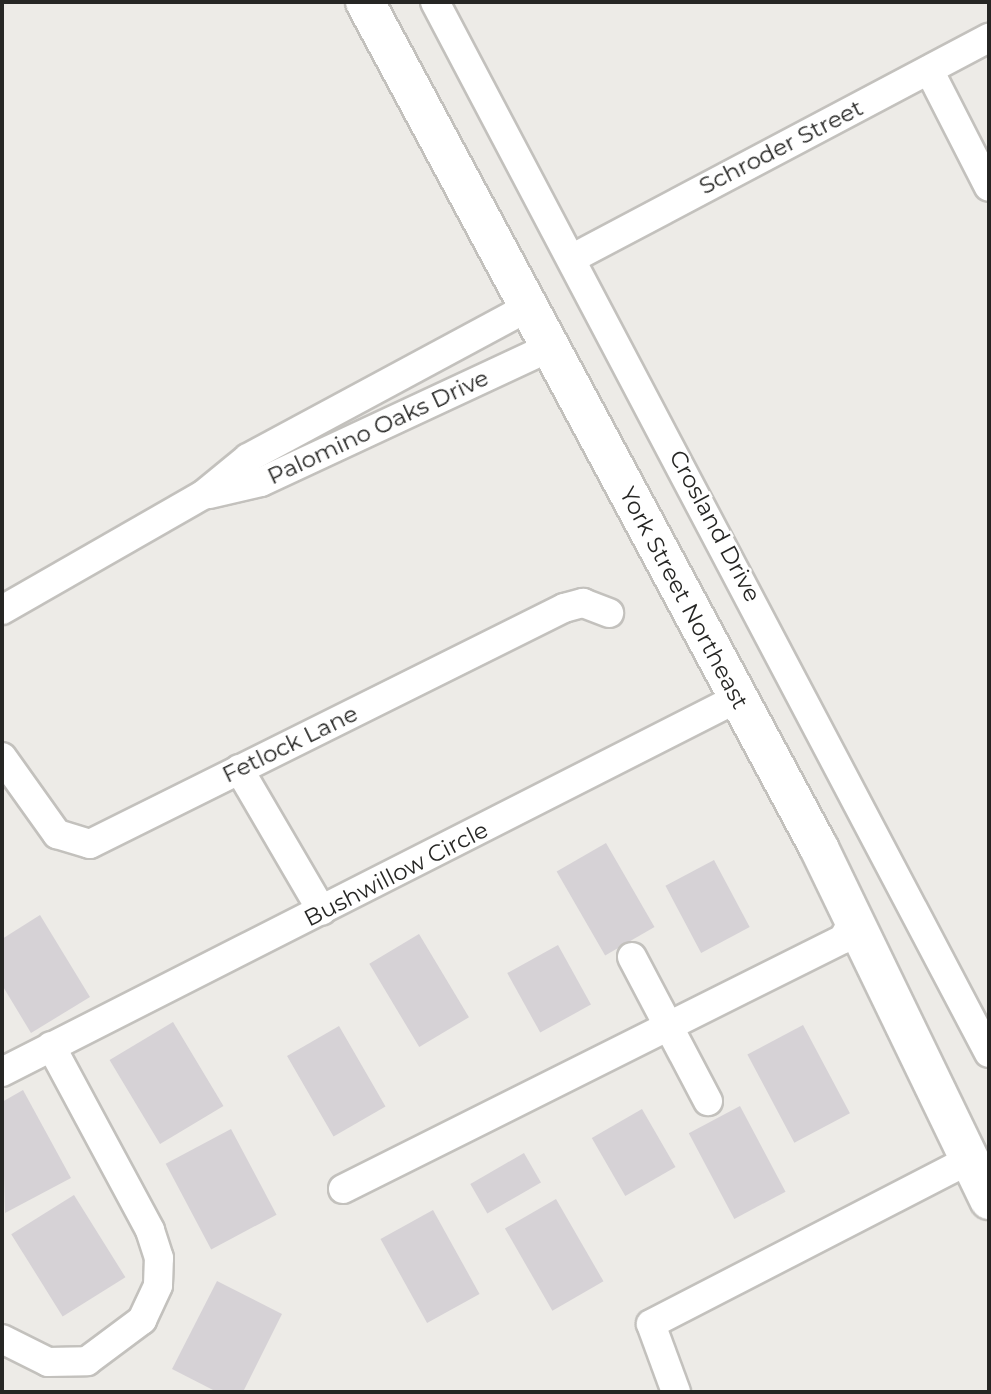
<!DOCTYPE html>
<style>
body{margin:0}
#map{position:relative;width:991px;height:1394px;overflow:hidden;background:#edebe7;font-family:Montserrat,sans-serif}
div>[style]{position:absolute}
.building>*{inset:0;background:#d6d2d6;transform-origin:0 0}
.roads{filter:drop-shadow(2px 0 #c3c1bd) drop-shadow(-2px 0 #c3c1bd) drop-shadow(0 2px #c3c1bd) drop-shadow(0 -2px #c3c1bd)}
.minor>*{height:28px;margin:-14px;padding:0 14px;transform-origin:14px;border-radius:14px;background:#fff}
.highway>*{height:38px;margin:-19px;padding:0 19px;transform-origin:19px;border-radius:19px;background:#fff}
span{translate:-50% -50%;white-space:nowrap;text-align:center;line-height:1.15;-webkit-text-stroke:5px #fff;paint-order:stroke}
.street-label{font-size:23px;color:#262624}
.frame{position:absolute;inset:0;border:4px solid #262624;pointer-events:none}
</style>
<div id="map">
<div class="building">
<div style="left:606px;top:843px;width:97px;height:57px;rotate:60deg"></div>
<div style="left:714px;top:860px;width:76px;height:55px;rotate:62deg"></div>
<div style="clip-path:polygon(40px 915px,90px 997px,31px 1033px,2px 985px,2px 939px)"></div>
<div style="left:419px;top:934px;width:97px;height:58px;rotate:59deg"></div>
<div style="left:558px;top:945px;width:68px;height:58px;rotate:61deg"></div>
<div style="left:173px;top:1022px;width:98px;height:74px;rotate:59deg"></div>
<div style="left:803px;top:1025px;width:100px;height:63px;rotate:62deg"></div>
<div style="left:339px;top:1026px;width:93px;height:60px;rotate:60deg"></div>
<div style="clip-path:polygon(23px 1090px,71px 1178px,5px 1213px,2px 1102px)"></div>
<div style="left:740px;top:1106px;width:97px;height:58px;rotate:62deg"></div>
<div style="left:642px;top:1109px;width:67px;height:58px;rotate:60deg"></div>
<div style="left:231px;top:1129px;width:97px;height:74px;rotate:62deg"></div>
<div style="left:524px;top:1153px;width:34px;height:62px;rotate:60deg"></div>
<div style="left:74px;top:1195px;width:97px;height:74px;rotate:58deg"></div>
<div style="left:556px;top:1199px;width:95px;height:59px;rotate:60deg"></div>
<div style="left:433px;top:1210px;width:96px;height:60px;rotate:61deg"></div>
<div style="clip-path:polygon(217px 1281px,282px 1314px,243px 1392px,217px 1392px,172px 1369px)"></div>
</div>
<div class="roads">
<div class="minor">
<div style="left:435px;top:2px;width:1188px;rotate:62.21deg"></div>
<div style="left:929px;top:70px;width:131px;rotate:62.9deg"></div>
<div style="left:573px;top:258px;width:471px;rotate:-27.9deg"></div>
<div style="left:209px;top:494px;width:53px;rotate:-13deg"></div>
<div style="left:261px;top:482px;width:317px;rotate:-25deg"></div>
<div style="left:2px;top:610px;width:232px;rotate:-29.8deg"></div>
<div style="left:203px;top:495px;width:58px;rotate:-39.4deg"></div>
<div style="left:248px;top:458px;width:317px;rotate:-28.3deg"></div>
<div style="left:2px;top:757px;width:95px;rotate:54.5deg"></div>
<div style="left:57px;top:834px;width:34px;rotate:17deg"></div>
<div style="left:90px;top:844px;width:530px;rotate:-26.47deg"></div>
<div style="left:564px;top:608px;width:20px;rotate:-15deg"></div>
<div style="left:583px;top:603px;width:28px;rotate:21deg"></div>
<div style="left:239px;top:769px;width:164px;rotate:59.7deg"></div>
<div style="left:632px;top:957px;width:163px;rotate:62.2deg"></div>
<div style="left:2px;top:1072px;width:826px;rotate:-26.94deg"></div>
<div style="left:343px;top:1189px;width:559px;rotate:-26.57deg"></div>
<div style="left:843px;top:939px;width:23px;rotate:-61deg"></div>
<div style="left:2px;top:1339px;width:51px;rotate:26.6deg"></div>
<div style="left:48px;top:1362px;width:39px;rotate:-1deg"></div>
<div style="left:87px;top:1361px;width:69px;rotate:-36.7deg"></div>
<div style="left:142px;top:1320px;width:38px;rotate:-65deg"></div>
<div style="left:158px;top:1285px;width:27px;rotate:-88deg"></div>
<div style="left:159px;top:1258px;width:29px;rotate:-108deg"></div>
<div style="left:150px;top:1230px;width:209px;rotate:-118.3deg"></div>
<div style="left:676px;top:1392px;width:72px;rotate:-110.2deg"></div>
<div style="left:651px;top:1324px;width:360px;rotate:-27.3deg"></div>
</div>
<div class="highway">
<div style="left:365px;top:2px;width:960px;rotate:61.78deg"></div>
<div style="left:819px;top:848px;width:391px;rotate:64.2deg"></div>
</div>
</div>
<div class="street-label">
<span style="left:781px;top:147px;rotate:-27deg">Schroder Street</span>
<span style="left:378px;top:427px;rotate:-25deg">Palomino Oaks Drive</span>
<span style="left:715px;top:526px;rotate:62deg">Crosland Drive</span>
<span style="left:684px;top:598px;rotate:62deg">York Street Northeast</span>
<span style="left:290px;top:744px;rotate:-26deg">Fetlock Lane</span>
<span style="left:396px;top:874px;rotate:-27deg">Bushwillow Circle</span>
</div>
<div class="frame"></div>
</div>
